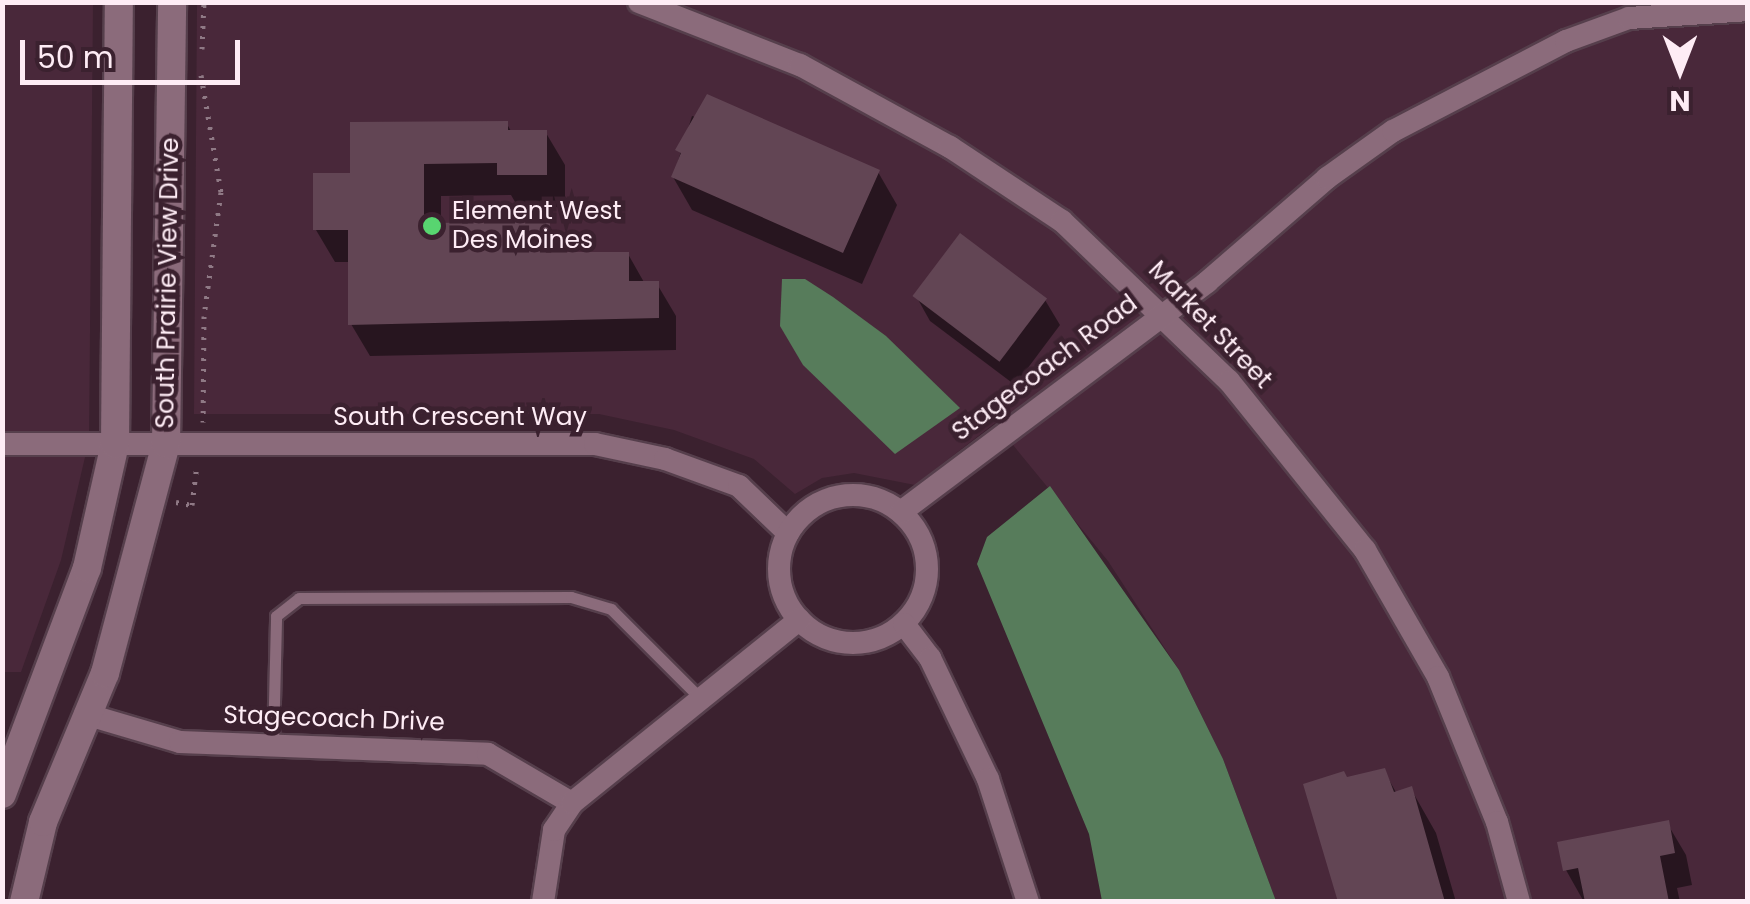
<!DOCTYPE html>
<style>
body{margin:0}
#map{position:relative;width:1750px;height:904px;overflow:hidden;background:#3b212f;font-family:Poppins,sans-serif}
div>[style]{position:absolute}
.built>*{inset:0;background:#49283a}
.water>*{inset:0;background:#577c5b}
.shadow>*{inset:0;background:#0007}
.building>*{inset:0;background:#624554;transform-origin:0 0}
.path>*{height:5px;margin-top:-2.5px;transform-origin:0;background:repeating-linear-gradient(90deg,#8f7985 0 2.5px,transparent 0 10.5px)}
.roads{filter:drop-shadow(2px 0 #563f4c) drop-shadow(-2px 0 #563f4c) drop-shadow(0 2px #563f4c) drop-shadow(0 -2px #563f4c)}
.service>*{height:11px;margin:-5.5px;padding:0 5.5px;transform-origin:5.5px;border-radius:5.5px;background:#8b6b7b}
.minor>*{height:22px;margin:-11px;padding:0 11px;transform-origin:11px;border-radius:11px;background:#8b6b7b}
.minor>.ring{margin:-11px;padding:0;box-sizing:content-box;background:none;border:22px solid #8b6b7b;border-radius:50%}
.tertiary>*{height:28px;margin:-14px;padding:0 14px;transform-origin:14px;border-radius:14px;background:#8b6b7b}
.dots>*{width:28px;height:28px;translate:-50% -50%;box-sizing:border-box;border:5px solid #3b212f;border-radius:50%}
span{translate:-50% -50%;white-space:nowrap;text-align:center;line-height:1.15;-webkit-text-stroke:9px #3b212f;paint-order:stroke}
.poi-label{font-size:25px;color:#feecf5}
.left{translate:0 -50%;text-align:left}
.street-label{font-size:25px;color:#feecf5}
.frame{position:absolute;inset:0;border:5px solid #feecf5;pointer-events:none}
.north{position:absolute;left:1630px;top:20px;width:100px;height:100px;-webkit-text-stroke:8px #3b212f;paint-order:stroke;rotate:180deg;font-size:28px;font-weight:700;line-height:40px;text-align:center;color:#feecf5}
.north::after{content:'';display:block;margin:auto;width:35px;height:45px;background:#feecf5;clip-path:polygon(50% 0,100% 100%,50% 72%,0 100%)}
.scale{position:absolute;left:20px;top:40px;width:220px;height:45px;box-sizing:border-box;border:5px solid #feecf5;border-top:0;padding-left:12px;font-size:30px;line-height:35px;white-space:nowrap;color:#feecf5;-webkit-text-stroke:8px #3b212f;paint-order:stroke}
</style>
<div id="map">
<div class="built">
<div style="clip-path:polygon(3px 3px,93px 3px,89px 440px,61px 560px,21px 672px,3px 672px)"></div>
<div style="clip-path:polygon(197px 3px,1747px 3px,1747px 901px,1276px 901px,1223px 759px,1179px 670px,1108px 561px,995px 423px,915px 485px,854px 473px,822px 478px,795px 494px,754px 459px,674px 430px,599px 414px,194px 414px)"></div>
</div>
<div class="water">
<div style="clip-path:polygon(782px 279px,805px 279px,833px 297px,886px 336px,960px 408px,895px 454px,803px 365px,780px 326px)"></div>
<div style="clip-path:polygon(1050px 486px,1179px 670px,1223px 759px,1276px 901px,1102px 901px,1089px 834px,977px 564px,987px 537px)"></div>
</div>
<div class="shadow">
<div style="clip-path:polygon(692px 116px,878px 172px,897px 205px,862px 284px,692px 210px,673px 177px)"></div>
<div style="clip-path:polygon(507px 124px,512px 133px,546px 133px,565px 165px,565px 207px,518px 207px,511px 195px,441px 196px,441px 225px,549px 225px,566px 255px,628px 254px,645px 284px,657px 284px,676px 316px,676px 350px,370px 356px,351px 324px,351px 262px,335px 262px,316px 230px,353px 175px)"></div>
<div style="clip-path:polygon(916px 296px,1045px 300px,1060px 325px,1015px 385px,930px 321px)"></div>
<div style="clip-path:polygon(1384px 771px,1397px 794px,1411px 789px,1436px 833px,1456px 902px,1340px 902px,1346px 780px)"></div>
<div style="clip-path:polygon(1667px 823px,1686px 855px,1692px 885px,1677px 888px,1680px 902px,1584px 902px,1566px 870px)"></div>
</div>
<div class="building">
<div style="clip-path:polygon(707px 94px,880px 170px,843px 253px,671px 177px,681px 153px,675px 150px)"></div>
<div style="clip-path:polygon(508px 121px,508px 130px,547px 130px,547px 175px,497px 175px,497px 163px,424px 164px,424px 223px,550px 222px,550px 252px,629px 252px,629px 281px,659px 281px,659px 318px,348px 325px,348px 230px,313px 230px,313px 173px,350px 173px,350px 122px)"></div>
<div style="left:960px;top:233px;width:109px;height:79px;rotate:37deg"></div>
<div style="clip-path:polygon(1385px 768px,1394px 792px,1412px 786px,1445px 902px,1338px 902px,1303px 784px,1344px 771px,1347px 777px)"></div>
<div style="clip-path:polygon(1669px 820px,1675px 853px,1660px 856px,1669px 902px,1585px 902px,1578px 868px,1563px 871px,1557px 842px)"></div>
</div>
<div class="path">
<div style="left:202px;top:49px;width:47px;rotate:-87.6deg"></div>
<div style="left:201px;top:75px;width:119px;rotate:80.3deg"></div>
<div style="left:221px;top:192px;width:125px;rotate:97.8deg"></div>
<div style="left:204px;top:316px;width:106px;rotate:90.5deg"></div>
<div style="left:176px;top:502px;width:16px;rotate:11deg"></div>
<div style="left:192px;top:505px;width:38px;rotate:-83deg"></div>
</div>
<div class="roads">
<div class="service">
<div style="left:273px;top:743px;width:127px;rotate:-88.6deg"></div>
<div style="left:276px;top:616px;width:29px;rotate:-38deg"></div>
<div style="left:299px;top:598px;width:272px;rotate:-0.2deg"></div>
<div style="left:571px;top:597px;width:42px;rotate:16.7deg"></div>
<div style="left:611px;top:609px;width:127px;rotate:45deg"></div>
</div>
<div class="minor">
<div style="left:639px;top:2px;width:173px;rotate:21.4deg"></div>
<div style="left:800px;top:65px;width:171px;rotate:28.7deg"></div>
<div style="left:950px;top:147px;width:134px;rotate:33.5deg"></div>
<div style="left:1062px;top:221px;width:231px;rotate:43.8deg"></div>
<div style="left:1229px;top:381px;width:217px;rotate:51.2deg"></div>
<div style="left:1365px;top:550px;width:146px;rotate:60.1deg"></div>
<div style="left:1438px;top:677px;width:157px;rotate:67.9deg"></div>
<div style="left:1497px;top:822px;width:83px;rotate:74.6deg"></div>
<div style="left:2px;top:444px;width:593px"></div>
<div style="left:595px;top:444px;width:72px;rotate:12.1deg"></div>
<div style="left:665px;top:459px;width:79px;rotate:20deg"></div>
<div style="left:739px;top:486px;width:68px;rotate:43.8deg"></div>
<div class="ring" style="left:779px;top:495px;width:126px;height:126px"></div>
<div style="left:901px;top:512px;width:383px;rotate:-36.9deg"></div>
<div style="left:1207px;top:282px;width:159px;rotate:-40.9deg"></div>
<div style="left:1327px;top:178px;width:81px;rotate:-35.5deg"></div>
<div style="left:1393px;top:131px;width:195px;rotate:-27.5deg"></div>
<div style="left:1566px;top:41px;width:67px;rotate:-20.1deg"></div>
<div style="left:1629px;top:18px;width:119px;rotate:-3.8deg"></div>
<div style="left:904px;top:624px;width:43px;rotate:52.6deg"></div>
<div style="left:930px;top:658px;width:134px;rotate:64.4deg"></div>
<div style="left:988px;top:779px;width:129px;rotate:72deg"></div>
<div style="left:85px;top:714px;width:99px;rotate:16.4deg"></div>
<div style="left:180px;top:742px;width:308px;rotate:2.2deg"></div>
<div style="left:488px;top:754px;width:97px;rotate:30.3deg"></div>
<div style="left:543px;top:902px;width:73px;rotate:-81.3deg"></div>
<div style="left:554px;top:830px;width:32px;rotate:-56deg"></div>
<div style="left:572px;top:803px;width:292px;rotate:-38.9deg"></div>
</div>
<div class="tertiary">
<div style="left:2px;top:794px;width:241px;rotate:-69.4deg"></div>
<div style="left:87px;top:568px;width:127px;rotate:-77.3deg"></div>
<div style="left:115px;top:444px;width:442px;rotate:-89.5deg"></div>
<div style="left:24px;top:902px;width:82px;rotate:-76.6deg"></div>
<div style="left:43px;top:822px;width:161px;rotate:-67.4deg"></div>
<div style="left:105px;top:673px;width:237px;rotate:-75.1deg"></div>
<div style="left:166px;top:444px;width:442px;rotate:-89.2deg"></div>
</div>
</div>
<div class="dots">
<div style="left:432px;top:226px;background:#58d570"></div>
</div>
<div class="poi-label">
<span class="left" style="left:452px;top:226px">Element West<br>Des Moines</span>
</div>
<div class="street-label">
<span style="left:168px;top:283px;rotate:-89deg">South Prairie View Drive</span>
<span style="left:1210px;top:325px;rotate:46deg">Market Street</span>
<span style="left:1045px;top:368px;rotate:-37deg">Stagecoach Road</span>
<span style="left:460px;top:417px">South Crescent Way</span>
<span style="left:334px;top:719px;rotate:2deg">Stagecoach Drive</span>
</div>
<div class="frame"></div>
<div class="north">N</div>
<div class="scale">50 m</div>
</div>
